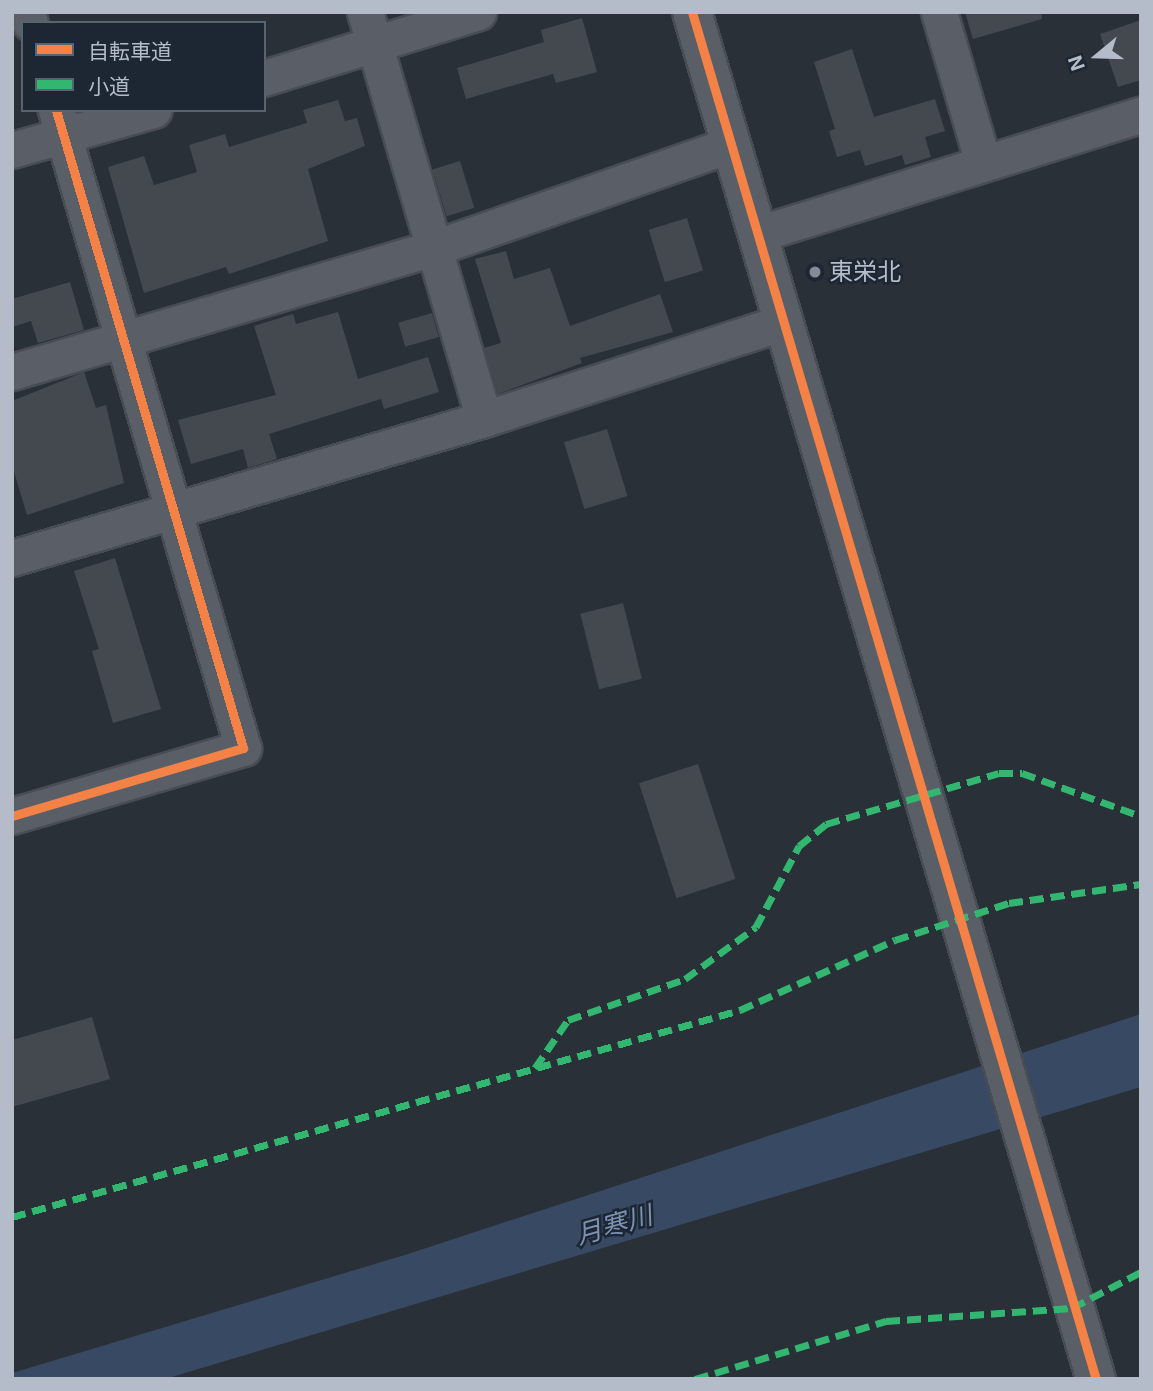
<!DOCTYPE html>
<meta charset="utf-8">
<style>
body{margin:0}
#map{position:relative;width:1153px;height:1391px;overflow:hidden;background:#2a3038;font-family:Inter,"Noto Sans JP",sans-serif}
div>[style]{position:absolute}
.water>*{inset:0;background:#384963}
.building>*{inset:0;background:#444950;transform-origin:0 0}
.roads{filter:drop-shadow(2px 0 #484c53) drop-shadow(-2px 0 #484c53) drop-shadow(0 2px #484c53) drop-shadow(0 -2px #484c53)}
.minor>*{height:35px;margin:-17.5px;padding:0 17.5px;transform-origin:17.5px;border-radius:17.5px;background:#5a5e66}
.tertiary>*{height:38px;margin:-19px;padding:0 19px;transform-origin:19px;border-radius:19px;background:#5a5e66}
.quiet>*{height:7px;margin-top:-3.5px;transform-origin:0;background:repeating-linear-gradient(90deg,#33b770 0 14px,transparent 0 21px)}
.cycleway>*{height:9px;margin:-4.5px;padding:0 4.5px;transform-origin:4.5px;border-radius:4.5px;background:#f48246}
.dots>*{width:19px;height:19px;translate:-50% -50%;box-sizing:border-box;border:4px solid #1d2633;border-radius:50%}
span{translate:-50% -50%;white-space:nowrap;text-align:center;line-height:1.15;-webkit-text-stroke:5px #1d2633;paint-order:stroke}
.poi-label{font-size:24px;color:#b4bcc9}
.left{translate:0 -50%;text-align:left}
.water-label{font-size:26px;color:#7c92b1;font-style:italic}
.frame{position:absolute;inset:0;border:14px solid #b4bcc9;pointer-events:none}
.legend{position:absolute;left:21px;top:21px;width:245px;height:91px;box-sizing:border-box;background:#1d2633;border:2px solid #59626f;margin:0;padding:9px 12px;list-style:none;font-size:21px;color:#b4bcc9}
.legend li{display:flex;align-items:center;gap:14px;height:35px}
.legend b{width:35px;border:2px solid #59626f}
.north{position:absolute;left:1062px;top:21px;width:70px;height:70px;-webkit-text-stroke:5px #1d2633;paint-order:stroke;rotate:251deg;font-size:19px;font-weight:700;line-height:28px;text-align:center;color:#b4bcc9}
.north::after{content:'';display:block;margin:auto;width:24px;height:32px;background:#b4bcc9;clip-path:polygon(50% 0,100% 100%,50% 72%,0 100%)}
</style>
<div id="map">
<div class="water">
<div style="clip-path:polygon(1141px 1014px,1141px 1087px,165px 1379px,12px 1379px,12px 1373px,408px 1254px)"></div>
</div>
<div class="building">
<div style="clip-path:polygon(965px 12px,1041px 12px,1042px 19px,973px 39px)"></div>
<div style="clip-path:polygon(582px 18px,597px 72px,556px 83px,553px 74px,466px 99px,457px 68px,544px 42px,541px 30px)"></div>
<div style="clip-path:polygon(1141px 20px,1141px 80px,1118px 87px,1100px 34px)"></div>
<div style="clip-path:polygon(852px 49px,874px 117px,935px 99px,945px 131px,925px 137px,931px 157px,905px 165px,902px 155px,865px 166px,860px 150px,837px 157px,829px 131px,835px 129px,814px 62px)"></div>
<div style="clip-path:polygon(338px 100px,345px 121px,357px 118px,365px 146px,308px 169px,328px 241px,229px 274px,226px 267px,144px 293px,108px 167px,144px 156px,154px 185px,197px 172px,189px 145px,225px 134px,229px 147px,307px 123px,303px 110px)"></div>
<div style="left:460px;top:161px;width:49px;height:29px;rotate:73deg"></div>
<div style="left:687px;top:218px;width:55px;height:40px;rotate:73deg"></div>
<div style="clip-path:polygon(506px 251px,514px 279px,550px 268px,570px 326px,660px 294px,673px 332px,580px 358px,582px 363px,498px 394px,484px 348px,501px 343px,475px 259px)"></div>
<div style="clip-path:polygon(70px 282px,84px 330px,38px 343px,31px 321px,12px 327px,12px 299px)"></div>
<div style="clip-path:polygon(338px 312px,358px 379px,428px 357px,439px 392px,384px 409px,381px 399px,269px 434px,277px 459px,248px 468px,243px 449px,191px 464px,178px 420px,276px 395px,254px 326px,293px 314px,296px 324px)"></div>
<div style="left:432px;top:313px;width:25px;height:35px;rotate:74deg"></div>
<div style="clip-path:polygon(84px 372px,96px 408px,106px 405px,124px 483px,27px 515px,12px 465px,12px 401px)"></div>
<div style="left:607px;top:429px;width:70px;height:45px;rotate:73deg"></div>
<div style="clip-path:polygon(115px 558px,161px 709px,113px 723px,92px 651px,99px 649px,74px 571px)"></div>
<div style="left:623px;top:603px;width:78px;height:44px;rotate:76deg"></div>
<div style="left:698px;top:764px;width:121px;height:62px;rotate:72deg"></div>
<div style="clip-path:polygon(92px 1017px,110px 1079px,12px 1107px,12px 1040px)"></div>
</div>
<div class="roads">
<div class="minor">
<div style="left:27px;top:12px;width:11px;rotate:75deg"></div>
<div style="left:365px;top:12px;width:424px;rotate:73.7deg"></div>
<div style="left:939px;top:12px;width:156px;rotate:73.7deg"></div>
<div style="left:264px;top:78px;width:224px;rotate:-17.1deg"></div>
<div style="left:12px;top:150px;width:147px;rotate:-15.8deg"></div>
<div style="left:758px;top:234px;width:401px;rotate:-17.3deg"></div>
<div style="left:12px;top:372px;width:440px;rotate:-16.4deg"></div>
<div style="left:434px;top:248px;width:313px;rotate:-19.2deg"></div>
<div style="left:12px;top:558px;width:492px;rotate:-16.4deg"></div>
<div style="left:484px;top:419px;width:316px;rotate:-17.9deg"></div>
<div style="left:12px;top:816px;width:241px;rotate:-16.4deg"></div>
<div style="left:243px;top:748px;width:665px;rotate:-106.34deg"></div>
</div>
<div class="tertiary">
<div style="left:692px;top:12px;width:1425px;rotate:73.54deg"></div>
</div>
</div>
<div class="quiet">
<div style="left:535px;top:1068px;width:58px;rotate:-55.5deg"></div>
<div style="left:568px;top:1020px;width:124px;rotate:-19.3deg"></div>
<div style="left:685px;top:979px;width:88px;rotate:-36.2deg"></div>
<div style="left:756px;top:927px;width:92px;rotate:-62deg"></div>
<div style="left:799px;top:846px;width:35px;rotate:-39deg"></div>
<div style="left:826px;top:824px;width:180px;rotate:-16.4deg"></div>
<div style="left:999px;top:773px;width:23px"></div>
<div style="left:1022px;top:773px;width:127px;rotate:19.9deg"></div>
<div style="left:12px;top:1217px;width:757px;rotate:-15.87deg"></div>
<div style="left:740px;top:1010px;width:170px;rotate:-24.3deg"></div>
<div style="left:895px;top:940px;width:120px;rotate:-18deg"></div>
<div style="left:1009px;top:903px;width:133px;rotate:-8.2deg"></div>
<div style="left:695px;top:1379px;width:200px;rotate:-16.9deg"></div>
<div style="left:886px;top:1321px;width:186px;rotate:-4deg"></div>
<div style="left:1072px;top:1308px;width:78px;rotate:-27.6deg"></div>
</div>
<div class="cycleway">
<div style="left:692px;top:12px;width:1425px;rotate:73.54deg"></div>
<div style="left:12px;top:816px;width:241px;rotate:-16.4deg"></div>
<div style="left:243px;top:748px;width:665px;rotate:-106.34deg"></div>
</div>
<div class="dots">
<div style="left:815px;top:272px;background:#848b96"></div>
</div>
<div class="poi-label">
<span class="left" style="left:829px;top:272px">東栄北</span>
</div>
<div class="water-label">
<span style="left:614px;top:1225px;rotate:-16deg">月寒川</span>
</div>
<div class="frame"></div>
<ul class="legend">
<li><b style="height:9px;background:#f48246"></b>自転車道</li>
<li><b style="height:9px;background:#33b770"></b>小道</li>
</ul>
<div class="north">N</div>
</div>
